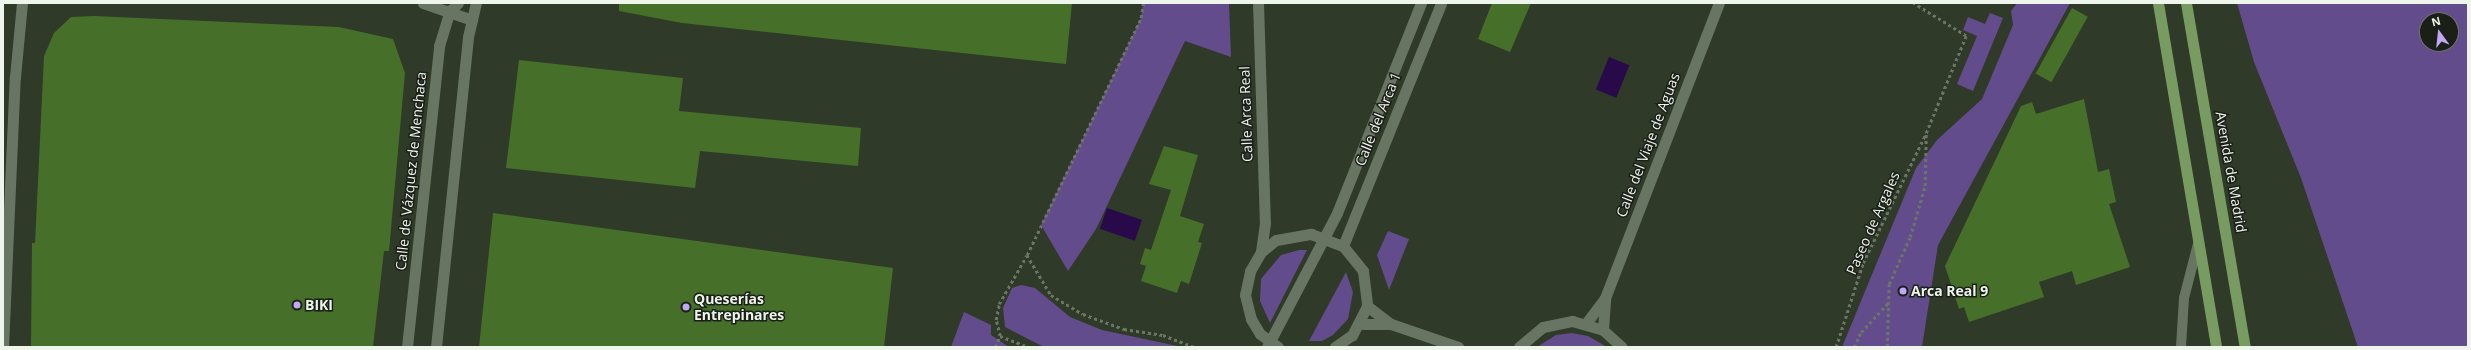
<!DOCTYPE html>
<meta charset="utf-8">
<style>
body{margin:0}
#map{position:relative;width:2471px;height:350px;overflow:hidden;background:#2f3a29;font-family:"Open Sans",sans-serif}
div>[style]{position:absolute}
.green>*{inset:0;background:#634c8b}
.water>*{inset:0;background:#28094a;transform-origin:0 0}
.building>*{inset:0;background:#467029;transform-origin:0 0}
.path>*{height:2.5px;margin-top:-1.25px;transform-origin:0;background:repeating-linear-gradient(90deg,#6c7667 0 3px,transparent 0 6px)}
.service>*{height:10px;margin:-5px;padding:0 5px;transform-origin:5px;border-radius:5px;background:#697563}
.minor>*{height:11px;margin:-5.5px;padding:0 5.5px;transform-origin:5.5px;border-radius:5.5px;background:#697563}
.tertiary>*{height:11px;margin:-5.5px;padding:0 5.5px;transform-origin:5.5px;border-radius:5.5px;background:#697563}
.primary>*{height:11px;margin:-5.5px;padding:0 5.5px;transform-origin:5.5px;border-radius:5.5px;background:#789b62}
.dots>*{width:11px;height:11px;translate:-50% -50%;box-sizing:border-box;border:2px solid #1a1f18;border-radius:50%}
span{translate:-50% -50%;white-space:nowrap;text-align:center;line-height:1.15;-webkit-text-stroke:3px #1a1f18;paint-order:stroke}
.street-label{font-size:14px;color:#eef5ea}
.poi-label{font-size:14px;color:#eef5ea;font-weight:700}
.left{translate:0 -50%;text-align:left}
.frame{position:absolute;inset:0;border:4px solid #eef5ea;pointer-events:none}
.north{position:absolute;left:2419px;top:12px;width:40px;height:40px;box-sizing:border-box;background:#1a1f18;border:1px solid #6f756c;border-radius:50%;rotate:345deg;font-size:11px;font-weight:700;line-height:16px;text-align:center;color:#eef5ea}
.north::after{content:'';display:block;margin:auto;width:14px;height:18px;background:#c1a8f3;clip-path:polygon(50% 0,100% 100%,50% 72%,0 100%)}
</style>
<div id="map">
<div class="green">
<div style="clip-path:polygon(1143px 3px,1229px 3px,1231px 57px,1185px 41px,1096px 229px,1068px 271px,1041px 225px,1141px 18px)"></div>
<div style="clip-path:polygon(2017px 3px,2070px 3px,1938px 245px,1922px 347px,1842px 347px,1916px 168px,1937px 140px,1982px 99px,2013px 25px,2011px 11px)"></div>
<div style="clip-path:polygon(evenodd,2237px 3px,2468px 3px,2468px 347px,2358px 347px,2301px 178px,2254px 62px,2237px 3px,2427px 20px,2451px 20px,2451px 44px,2427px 44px,2427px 20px)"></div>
<div style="clip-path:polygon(1990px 13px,2003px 18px,1973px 91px,1957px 84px,1977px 36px,1963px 30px,1968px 17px,1985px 24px)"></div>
<div style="clip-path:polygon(1388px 231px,1409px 239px,1389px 290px,1377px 255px)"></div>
<div style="clip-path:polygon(1299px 250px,1307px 250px,1270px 323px,1260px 301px,1261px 279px,1281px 255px)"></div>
<div style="clip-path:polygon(1346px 272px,1353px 292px,1348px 319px,1333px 335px,1322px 341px,1309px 341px)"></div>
<div style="clip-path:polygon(1021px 285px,1035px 288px,1070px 317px,1102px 330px,1182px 347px,1044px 347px,1005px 327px,1003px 308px,1012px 288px)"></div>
<div style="clip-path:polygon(964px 312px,991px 325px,991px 335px,1009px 347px,951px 347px)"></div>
<div style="clip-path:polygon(1572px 333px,1588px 336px,1607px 347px,1537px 347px,1556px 335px)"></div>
</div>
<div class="water">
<div style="left:1609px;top:57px;width:22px;height:35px;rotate:22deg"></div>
<div style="left:1107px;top:208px;width:37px;height:22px;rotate:19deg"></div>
</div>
<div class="building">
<div style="clip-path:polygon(619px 3px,1072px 3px,1066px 64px,682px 23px,619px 11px)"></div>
<div style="clip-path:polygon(1492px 3px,1531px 3px,1510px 52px,1478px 39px)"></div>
<div style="left:2072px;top:8px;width:18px;height:75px;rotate:29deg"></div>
<div style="clip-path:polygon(94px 16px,339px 27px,393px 39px,405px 73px,389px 251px,384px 251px,373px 347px,31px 347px,32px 243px,35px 243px,44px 56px,54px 33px,71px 17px)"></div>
<div style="clip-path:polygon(519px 60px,683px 78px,679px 111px,861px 128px,858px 166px,700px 151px,695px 188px,506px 168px)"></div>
<div style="clip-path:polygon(2084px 99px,2098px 172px,2109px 169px,2116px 202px,2109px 204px,2130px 267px,2076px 285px,2072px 271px,2039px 282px,2044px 297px,1969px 322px,1964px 307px,1959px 309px,1945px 266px,2021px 106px,2032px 102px,2036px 114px)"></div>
<div style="clip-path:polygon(1164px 146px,1198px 155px,1180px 216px,1204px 224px,1198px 242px,1202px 243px,1189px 284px,1181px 281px,1177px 293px,1141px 281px,1146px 266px,1140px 264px,1145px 248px,1151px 250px,1171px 190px,1149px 184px)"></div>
<div style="clip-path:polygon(493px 213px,893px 268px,884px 347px,479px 347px)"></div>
</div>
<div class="path">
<div style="left:1027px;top:255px;width:263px;rotate:-64.3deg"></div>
<div style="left:1141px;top:18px;width:15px;rotate:-82deg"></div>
<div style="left:1000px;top:336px;width:16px;rotate:-104deg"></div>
<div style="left:996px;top:320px;width:16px;rotate:-79deg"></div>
<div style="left:999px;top:304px;width:56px;rotate:-60.3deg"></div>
<div style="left:1027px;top:255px;width:47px;rotate:59deg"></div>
<div style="left:1051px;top:295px;width:37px;rotate:31deg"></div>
<div style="left:1083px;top:314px;width:44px;rotate:20.1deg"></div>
<div style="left:1124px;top:329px;width:39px;rotate:9deg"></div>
<div style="left:1163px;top:335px;width:34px;rotate:21deg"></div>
<div style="left:995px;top:347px;width:12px;rotate:-66deg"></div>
<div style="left:1000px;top:336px;width:31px;rotate:21deg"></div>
<div style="left:1836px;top:347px;width:88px;rotate:-72.2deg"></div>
<div style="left:1863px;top:263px;width:144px;rotate:-64.1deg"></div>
<div style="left:1926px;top:133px;width:105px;rotate:-67.6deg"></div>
<div style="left:1966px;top:36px;width:62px;rotate:-148.1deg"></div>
<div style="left:1854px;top:347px;width:17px;rotate:-65deg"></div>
<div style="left:1861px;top:332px;width:41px;rotate:-47deg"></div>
<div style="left:1887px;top:347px;width:63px;rotate:-88.2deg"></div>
<div style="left:1889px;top:284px;width:51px;rotate:-65.9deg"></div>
<div style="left:1910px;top:237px;width:53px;rotate:-73.6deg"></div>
<div style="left:1925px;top:186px;width:52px;rotate:-88.9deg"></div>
</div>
<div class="service">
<div style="left:2181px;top:347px;width:49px;rotate:-86.5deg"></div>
<div style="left:2184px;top:298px;width:56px;rotate:-75.5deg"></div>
</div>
<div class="minor">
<div style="left:423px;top:3px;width:52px;rotate:19.1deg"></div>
<div style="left:1258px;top:3px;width:220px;rotate:88.2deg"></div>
<div style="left:1265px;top:223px;width:29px;rotate:98deg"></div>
<div style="left:1343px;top:246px;width:262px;rotate:-68deg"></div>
<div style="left:1367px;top:306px;width:30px;rotate:37deg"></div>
<div style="left:1587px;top:322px;width:30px;rotate:-53deg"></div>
<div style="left:1605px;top:298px;width:316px;rotate:-68.9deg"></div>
<div style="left:1359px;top:324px;width:32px"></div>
<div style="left:1391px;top:324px;width:71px;rotate:18.9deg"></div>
<div style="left:1603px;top:330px;width:32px;rotate:-86deg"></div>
<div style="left:407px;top:347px;width:303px;rotate:-83.9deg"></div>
<div style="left:439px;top:46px;width:37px;rotate:-73deg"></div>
<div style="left:450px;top:11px;width:11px;rotate:-45deg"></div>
<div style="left:436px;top:347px;width:312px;rotate:-84.1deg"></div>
<div style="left:468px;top:37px;width:35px;rotate:-77deg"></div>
<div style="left:1267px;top:347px;width:151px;rotate:-62.4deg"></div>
<div style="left:1337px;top:213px;width:226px;rotate:-68.2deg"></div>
<div style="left:1278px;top:347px;width:22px;rotate:-144deg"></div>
<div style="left:1260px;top:334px;width:17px;rotate:-121deg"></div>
<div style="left:1251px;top:319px;width:25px;rotate:-104deg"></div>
<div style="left:1245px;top:295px;width:25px;rotate:-78deg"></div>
<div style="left:1250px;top:271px;width:22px;rotate:-60deg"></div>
<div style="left:1261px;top:252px;width:19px;rotate:-39deg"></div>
<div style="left:1276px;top:240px;width:36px;rotate:-10deg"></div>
<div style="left:1311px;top:234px;width:34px;rotate:21deg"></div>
<div style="left:1343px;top:246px;width:32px;rotate:51deg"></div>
<div style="left:1363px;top:271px;width:35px;rotate:83deg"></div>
<div style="left:1367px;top:306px;width:33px;rotate:117deg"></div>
<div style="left:1352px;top:335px;width:21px;rotate:145deg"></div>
<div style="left:1519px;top:347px;width:31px;rotate:-40deg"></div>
<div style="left:1543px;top:327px;width:30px;rotate:-12deg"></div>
<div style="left:1572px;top:321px;width:32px;rotate:16deg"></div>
<div style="left:1603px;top:330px;width:25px;rotate:42deg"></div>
</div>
<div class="tertiary">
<div style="left:3px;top:347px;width:270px;rotate:-87.5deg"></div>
<div style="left:15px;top:77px;width:74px;rotate:-84.6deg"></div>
</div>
<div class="primary">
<div style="left:2158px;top:3px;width:349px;rotate:80.4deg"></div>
<div style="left:2186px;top:3px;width:349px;rotate:80.3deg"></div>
</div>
<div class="dots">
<div style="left:1903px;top:291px;background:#c1a8f3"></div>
<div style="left:297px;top:305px;background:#c1a8f3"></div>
<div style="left:686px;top:307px;background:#c1a8f3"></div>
</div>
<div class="street-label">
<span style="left:1246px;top:114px;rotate:-92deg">Calle Arca Real</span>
<span style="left:1378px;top:119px;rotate:-68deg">Calle del Arca 1</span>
<span style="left:1648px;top:145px;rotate:-69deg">Calle del Viaje de Aguas</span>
<span style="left:411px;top:171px;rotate:-84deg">Calle de Vázquez de Menchaca</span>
<span style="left:2231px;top:172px;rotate:80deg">Avenida de Madrid</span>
<span style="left:1873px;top:223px;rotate:-66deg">Paseo de Argales</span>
</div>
<div class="poi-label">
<span class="left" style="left:1911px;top:291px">Arca Real 9</span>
<span class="left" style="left:694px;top:307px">Queserías<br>Entrepinares</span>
<span class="left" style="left:305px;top:305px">BIKI</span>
</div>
<div class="frame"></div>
<div class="north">N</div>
</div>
